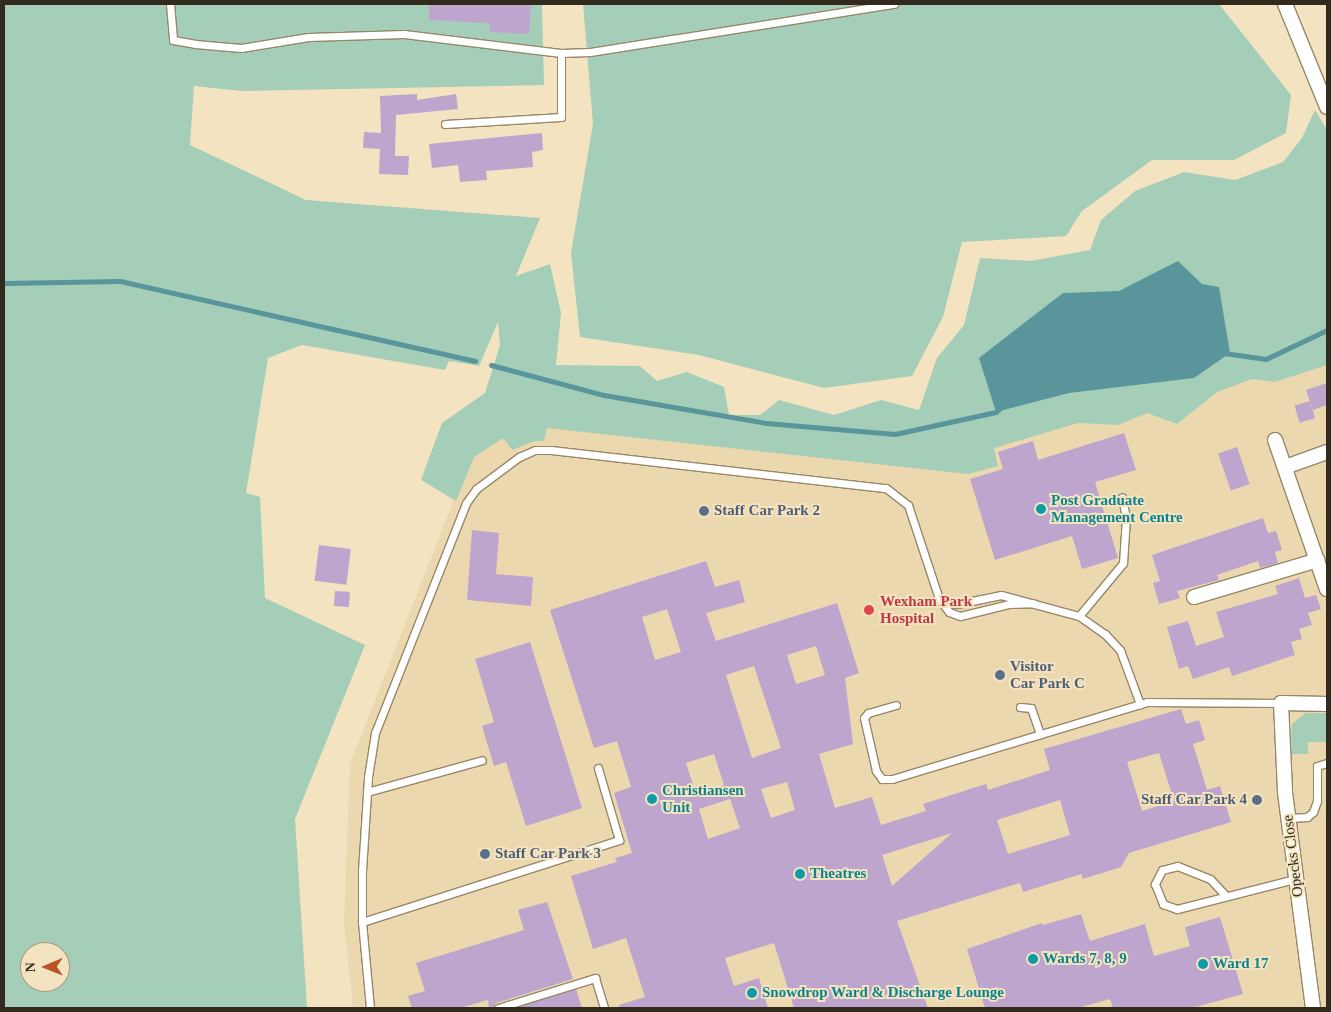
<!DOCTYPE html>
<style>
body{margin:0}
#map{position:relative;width:1331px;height:1012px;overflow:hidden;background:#f4e3c0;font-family:"Times New Roman",serif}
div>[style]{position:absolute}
.built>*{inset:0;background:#ecd8af}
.green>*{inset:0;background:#a4ceb8}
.water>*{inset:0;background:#59959b}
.stream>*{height:5px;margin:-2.5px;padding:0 2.5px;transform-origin:2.5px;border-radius:2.5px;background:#59959b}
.building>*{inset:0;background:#bda5cd;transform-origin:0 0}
.roads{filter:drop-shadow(1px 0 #968767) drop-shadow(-1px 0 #968767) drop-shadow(0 1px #968767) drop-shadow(0 -1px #968767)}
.service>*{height:7px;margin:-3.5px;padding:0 3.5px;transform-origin:3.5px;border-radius:3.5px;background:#fff}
.minor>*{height:14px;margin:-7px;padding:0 7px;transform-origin:7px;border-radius:7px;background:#fff}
.dots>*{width:14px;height:14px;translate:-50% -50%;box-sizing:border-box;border:2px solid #f4e3c0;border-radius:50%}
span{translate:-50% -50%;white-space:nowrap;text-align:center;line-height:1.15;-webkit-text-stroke:4px #f4e3c0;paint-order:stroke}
.culture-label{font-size:15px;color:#0d838f;font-weight:700}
.left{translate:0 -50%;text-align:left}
.service-label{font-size:15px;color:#4e5e75;font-weight:700}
.right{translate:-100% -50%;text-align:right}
.health-label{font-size:15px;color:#be3a42;font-weight:700}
.street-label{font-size:15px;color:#312a1d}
.frame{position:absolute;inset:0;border:5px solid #312a1d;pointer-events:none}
.north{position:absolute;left:20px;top:942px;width:50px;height:50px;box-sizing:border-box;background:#f4e3c0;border:1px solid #a6997f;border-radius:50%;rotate:269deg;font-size:14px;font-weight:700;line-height:20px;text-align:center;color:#312a1d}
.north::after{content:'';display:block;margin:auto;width:18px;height:22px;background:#b95426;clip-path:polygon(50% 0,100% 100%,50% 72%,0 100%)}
</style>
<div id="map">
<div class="built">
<div style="clip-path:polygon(1327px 353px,1327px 1008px,353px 1008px,344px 923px,350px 764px,471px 456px,541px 410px,951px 454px)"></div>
</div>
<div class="green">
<div style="clip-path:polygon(evenodd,4px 4px,542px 4px,544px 85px,242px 91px,194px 86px,190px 145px,306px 200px,540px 218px,516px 276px,550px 264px,561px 313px,556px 365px,640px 366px,657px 381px,687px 372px,724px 387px,729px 415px,760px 415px,779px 400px,834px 415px,881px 400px,919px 410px,937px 358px,964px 325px,980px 258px,1031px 261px,1090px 250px,1101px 220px,1135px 191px,1184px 172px,1235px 180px,1283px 162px,1302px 138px,1315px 110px,1327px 130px,1327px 365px,1275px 382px,1252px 379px,1217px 392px,1177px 424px,1147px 413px,1118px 425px,1078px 423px,994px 448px,998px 466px,968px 474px,547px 428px,544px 441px,535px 441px,512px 450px,503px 438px,474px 457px,456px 501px,421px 480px,442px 423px,485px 393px,500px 345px,498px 322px,479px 366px,449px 361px,445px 370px,302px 345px,268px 358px,246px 493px,260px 497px,265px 598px,365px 645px,295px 819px,307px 1008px,4px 1008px,4px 4px,30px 952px,60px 952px,60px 982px,30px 982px,30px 952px)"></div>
<div style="clip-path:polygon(583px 4px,1219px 4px,1291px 95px,1286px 133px,1234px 160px,1152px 160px,1082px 211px,1066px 236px,962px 242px,943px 317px,912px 376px,824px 388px,699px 355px,580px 337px,571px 253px,593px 124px)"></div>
<div style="clip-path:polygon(1306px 713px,1327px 713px,1327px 742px,1308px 742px,1308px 754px,1291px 754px,1292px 724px)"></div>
</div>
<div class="water">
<div style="clip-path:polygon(1178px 261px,1202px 284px,1219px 287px,1230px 353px,1194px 378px,1069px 393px,996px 412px,979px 358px,1063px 293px,1119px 291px)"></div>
</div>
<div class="stream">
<div style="left:4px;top:283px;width:116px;rotate:-1deg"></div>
<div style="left:120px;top:281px;width:364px;rotate:12.7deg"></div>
<div style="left:1224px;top:353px;width:42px;rotate:8.1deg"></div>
<div style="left:1266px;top:359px;width:68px;rotate:-25.4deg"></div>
<div style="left:491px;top:365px;width:117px;rotate:14.9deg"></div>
<div style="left:604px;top:395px;width:164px;rotate:9.8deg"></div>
<div style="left:766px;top:423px;width:129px;rotate:4.9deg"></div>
<div style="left:895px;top:434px;width:103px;rotate:-12.3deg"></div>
<div style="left:996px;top:412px;width:6px;rotate:-45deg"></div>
</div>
<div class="building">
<div style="clip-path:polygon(429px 4px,531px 4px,529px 34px,490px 32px,490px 23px,429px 20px)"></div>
<div style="clip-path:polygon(417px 94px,417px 100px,456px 94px,458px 109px,396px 115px,395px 156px,409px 156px,408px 175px,379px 174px,380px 149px,363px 148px,364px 132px,381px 133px,380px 96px)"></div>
<div style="clip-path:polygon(542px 133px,543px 150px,532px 152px,533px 167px,486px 171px,487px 180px,460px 182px,458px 165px,432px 168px,429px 144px)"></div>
<div style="clip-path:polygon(1327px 383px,1327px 405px,1313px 410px,1306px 390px)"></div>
<div style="left:1310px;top:401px;width:18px;height:16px;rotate:74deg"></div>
<div style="clip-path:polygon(1124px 433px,1136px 470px,1095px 482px,1118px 558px,1082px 569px,1072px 536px,995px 560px,970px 479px,1003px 469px,998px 452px,1033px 441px,1038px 460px)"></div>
<div style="left:1237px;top:447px;width:39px;height:20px;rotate:71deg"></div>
<div style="clip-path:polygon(1263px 518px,1268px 533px,1276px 531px,1282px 550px,1275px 552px,1278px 563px,1260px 568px,1258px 561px,1217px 575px,1219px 580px,1177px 591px,1180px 598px,1159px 604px,1153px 583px,1160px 581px,1152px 555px)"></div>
<div style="clip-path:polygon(472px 530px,499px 533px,496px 574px,533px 577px,531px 606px,467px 600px)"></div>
<div style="left:319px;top:545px;width:32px;height:36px;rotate:7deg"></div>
<div style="clip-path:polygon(evenodd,706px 561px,715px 587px,739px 580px,745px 602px,706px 613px,716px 641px,837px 603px,859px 673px,845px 678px,853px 744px,819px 754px,835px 808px,872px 797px,881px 825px,926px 811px,923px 804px,986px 784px,988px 790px,1050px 770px,1044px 749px,1181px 709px,1186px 724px,1199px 720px,1205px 740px,1193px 744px,1207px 790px,1220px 786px,1231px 822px,1129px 853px,1121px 867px,1083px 879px,1081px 874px,1023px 892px,1020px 883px,897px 921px,928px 1008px,794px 1008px,774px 943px,725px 958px,734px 986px,759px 978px,768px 1008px,619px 1008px,619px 1005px,645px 997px,626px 938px,593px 949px,571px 876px,617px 862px,615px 858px,632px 853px,614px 793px,631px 787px,617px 741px,594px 748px,550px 610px,706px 561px,667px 609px,681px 652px,655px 660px,642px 617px,667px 609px,706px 561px,816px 646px,825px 675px,796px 684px,787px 655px,816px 646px,706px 561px,754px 666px,781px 748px,752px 758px,726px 675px,754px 666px,706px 561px,1159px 753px,1174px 801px,1142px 811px,1127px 762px,1159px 753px,706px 561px,714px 754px,724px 785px,696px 794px,686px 763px,714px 754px,706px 561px,787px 782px,795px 810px,771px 818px,761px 789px,787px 782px,706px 561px,730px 799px,740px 828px,708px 839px,699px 809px,730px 799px,706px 561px,1060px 800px,1070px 835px,1008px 854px,997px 820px,1060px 800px,706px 561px,952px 833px,892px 886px,882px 855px,952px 833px)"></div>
<div style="clip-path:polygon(1299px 578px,1305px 598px,1316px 595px,1321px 609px,1308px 613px,1312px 625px,1299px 629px,1302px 639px,1291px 642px,1295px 655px,1232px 676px,1229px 667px,1193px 679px,1188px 666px,1179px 669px,1167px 627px,1188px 621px,1196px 646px,1224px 637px,1216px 612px,1278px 594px,1275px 586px)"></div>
<div style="left:335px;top:591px;width:15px;height:15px;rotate:4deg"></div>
<div style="clip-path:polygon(530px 642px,582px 808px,526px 826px,506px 762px,494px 766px,482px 726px,494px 722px,475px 659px)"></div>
<div style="clip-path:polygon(547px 902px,573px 979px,496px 1003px,493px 1008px,489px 1008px,488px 1000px,460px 1008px,412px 1008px,408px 996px,425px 991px,416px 963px,524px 930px,518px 910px)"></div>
<div style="clip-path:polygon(1081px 914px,1090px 941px,1145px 924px,1154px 956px,1190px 946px,1185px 927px,1220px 917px,1243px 994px,1192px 1008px,1113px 1008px,1110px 999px,1078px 1008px,985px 1008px,967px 949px,1042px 923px,1043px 925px)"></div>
<div style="clip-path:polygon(576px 989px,582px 1008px,515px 1008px)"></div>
</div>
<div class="roads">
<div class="service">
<div style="left:170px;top:4px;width:36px;rotate:85deg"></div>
<div style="left:173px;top:40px;width:22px;rotate:10deg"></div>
<div style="left:195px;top:44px;width:46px;rotate:5deg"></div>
<div style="left:241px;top:48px;width:68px;rotate:-9.3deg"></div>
<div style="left:308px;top:37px;width:96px;rotate:-1.8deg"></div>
<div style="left:404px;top:34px;width:158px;rotate:6.9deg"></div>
<div style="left:561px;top:53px;width:29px;rotate:-2deg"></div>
<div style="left:590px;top:52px;width:308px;rotate:-9deg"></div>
<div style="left:445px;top:124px;width:116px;rotate:-3.5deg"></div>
<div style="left:561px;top:117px;width:64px;rotate:-90deg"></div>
<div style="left:939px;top:597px;width:7px;rotate:45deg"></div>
<div style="left:944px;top:602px;width:13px;rotate:9deg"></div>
<div style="left:957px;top:604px;width:45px;rotate:-11.6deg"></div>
<div style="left:1001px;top:595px;width:81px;rotate:15.1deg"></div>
<div style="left:1079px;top:616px;width:32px;rotate:35deg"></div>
<div style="left:1105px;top:634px;width:22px;rotate:47deg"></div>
<div style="left:1120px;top:650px;width:58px;rotate:69.7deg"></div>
<div style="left:1079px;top:616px;width:69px;rotate:-50.3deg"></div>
<div style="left:1123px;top:563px;width:45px;rotate:-86.2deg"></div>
<div style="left:1126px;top:518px;width:21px;rotate:-101deg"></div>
<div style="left:896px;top:705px;width:29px;rotate:164deg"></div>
<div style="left:868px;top:713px;width:6px;rotate:129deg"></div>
<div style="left:864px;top:718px;width:54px;rotate:77.2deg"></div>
<div style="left:876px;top:771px;width:10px;rotate:53deg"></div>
<div style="left:882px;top:779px;width:10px"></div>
<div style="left:892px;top:779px;width:266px;rotate:-16.8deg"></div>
<div style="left:1147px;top:702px;width:134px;rotate:0.4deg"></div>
<div style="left:1020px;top:707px;width:11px;rotate:5deg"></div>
<div style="left:1031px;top:708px;width:28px;rotate:71deg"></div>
<div style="left:367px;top:792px;width:119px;rotate:-15.5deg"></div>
<div style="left:1288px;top:818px;width:19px;rotate:-3deg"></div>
<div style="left:1307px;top:817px;width:8px;rotate:-40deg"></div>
<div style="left:1313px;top:812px;width:12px;rotate:-70deg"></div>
<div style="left:1317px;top:801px;width:35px;rotate:-90deg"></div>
<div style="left:1317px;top:766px;width:10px;rotate:-17deg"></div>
<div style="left:1226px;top:896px;width:23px;rotate:-133deg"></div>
<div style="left:1210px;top:879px;width:35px;rotate:-158deg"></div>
<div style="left:1178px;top:866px;width:16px;rotate:166deg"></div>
<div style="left:1162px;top:870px;width:16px;rotate:117deg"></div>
<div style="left:1155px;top:884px;width:22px;rotate:68deg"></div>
<div style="left:1163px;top:904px;width:15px;rotate:20deg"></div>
<div style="left:1177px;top:909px;width:122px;rotate:-14.3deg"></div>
<div style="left:362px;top:922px;width:270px;rotate:-17.7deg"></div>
<div style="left:619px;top:840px;width:75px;rotate:-106.3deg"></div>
<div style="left:370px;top:1008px;width:86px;rotate:-95.3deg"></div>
<div style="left:362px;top:922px;width:51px;rotate:-90deg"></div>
<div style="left:362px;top:871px;width:94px;rotate:-86.3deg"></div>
<div style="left:368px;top:777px;width:45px;rotate:-81deg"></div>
<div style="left:375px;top:733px;width:247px;rotate:-68.4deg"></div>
<div style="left:466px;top:503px;width:17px;rotate:-54deg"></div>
<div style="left:476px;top:489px;width:54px;rotate:-36.7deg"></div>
<div style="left:519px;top:457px;width:17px;rotate:-24deg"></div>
<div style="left:535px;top:450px;width:16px"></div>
<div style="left:551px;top:450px;width:337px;rotate:6.5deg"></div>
<div style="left:886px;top:488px;width:28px;rotate:38deg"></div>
<div style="left:908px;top:505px;width:99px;rotate:71.7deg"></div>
<div style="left:939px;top:599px;width:16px;rotate:52deg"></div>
<div style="left:949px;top:612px;width:12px;rotate:20deg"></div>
<div style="left:960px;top:616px;width:50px;rotate:-13.8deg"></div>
<div style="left:1009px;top:604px;width:24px;rotate:-2deg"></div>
<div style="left:498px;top:1008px;width:102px;rotate:-17.2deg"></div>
<div style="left:595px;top:978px;width:31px;rotate:73deg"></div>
</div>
<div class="minor">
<div style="left:1285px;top:4px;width:111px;rotate:67.8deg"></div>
<div style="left:1275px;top:440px;width:158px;rotate:70.8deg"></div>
<div style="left:1285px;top:467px;width:45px;rotate:-19.7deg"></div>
<div style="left:1194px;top:597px;width:129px;rotate:-16.6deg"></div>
<div style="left:1313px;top:1008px;width:219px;rotate:-97.4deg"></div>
<div style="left:1285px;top:791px;width:88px;rotate:-92.6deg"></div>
<div style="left:1281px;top:703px;width:46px;rotate:1.2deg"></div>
</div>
</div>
<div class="dots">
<div style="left:1041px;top:509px;background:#0f9aa8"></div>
<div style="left:704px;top:511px;background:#5c6f8a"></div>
<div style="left:869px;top:610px;background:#e0444e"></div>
<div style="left:1000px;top:675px;background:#5c6f8a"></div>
<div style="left:652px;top:799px;background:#0f9aa8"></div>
<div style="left:1257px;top:800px;background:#5c6f8a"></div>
<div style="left:485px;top:854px;background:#5c6f8a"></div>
<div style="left:800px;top:874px;background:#0f9aa8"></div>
<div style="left:1033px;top:959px;background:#0f9aa8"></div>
<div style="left:1203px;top:964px;background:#0f9aa8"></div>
<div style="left:752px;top:993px;background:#0f9aa8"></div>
</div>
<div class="culture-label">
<span class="left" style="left:1051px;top:509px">Post Graduate<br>Management Centre</span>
<span class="left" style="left:662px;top:799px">Christiansen<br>Unit</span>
<span class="left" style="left:810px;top:874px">Theatres</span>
<span class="left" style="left:1043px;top:959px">Wards 7, 8, 9</span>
<span class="left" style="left:1213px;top:964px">Ward 17</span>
<span class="left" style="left:762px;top:993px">Snowdrop Ward &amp; Discharge Lounge</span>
</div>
<div class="service-label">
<span class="left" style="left:714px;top:511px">Staff Car Park 2</span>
<span class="left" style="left:1010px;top:675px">Visitor<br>Car Park C</span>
<span class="right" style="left:1247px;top:800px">Staff Car Park 4</span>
<span class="left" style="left:495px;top:854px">Staff Car Park 3</span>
</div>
<div class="health-label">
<span class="left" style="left:880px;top:610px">Wexham Park<br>Hospital</span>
</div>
<div class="street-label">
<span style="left:1293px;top:856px;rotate:-97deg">Opecks Close</span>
</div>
<div class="frame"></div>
<div class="north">N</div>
</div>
